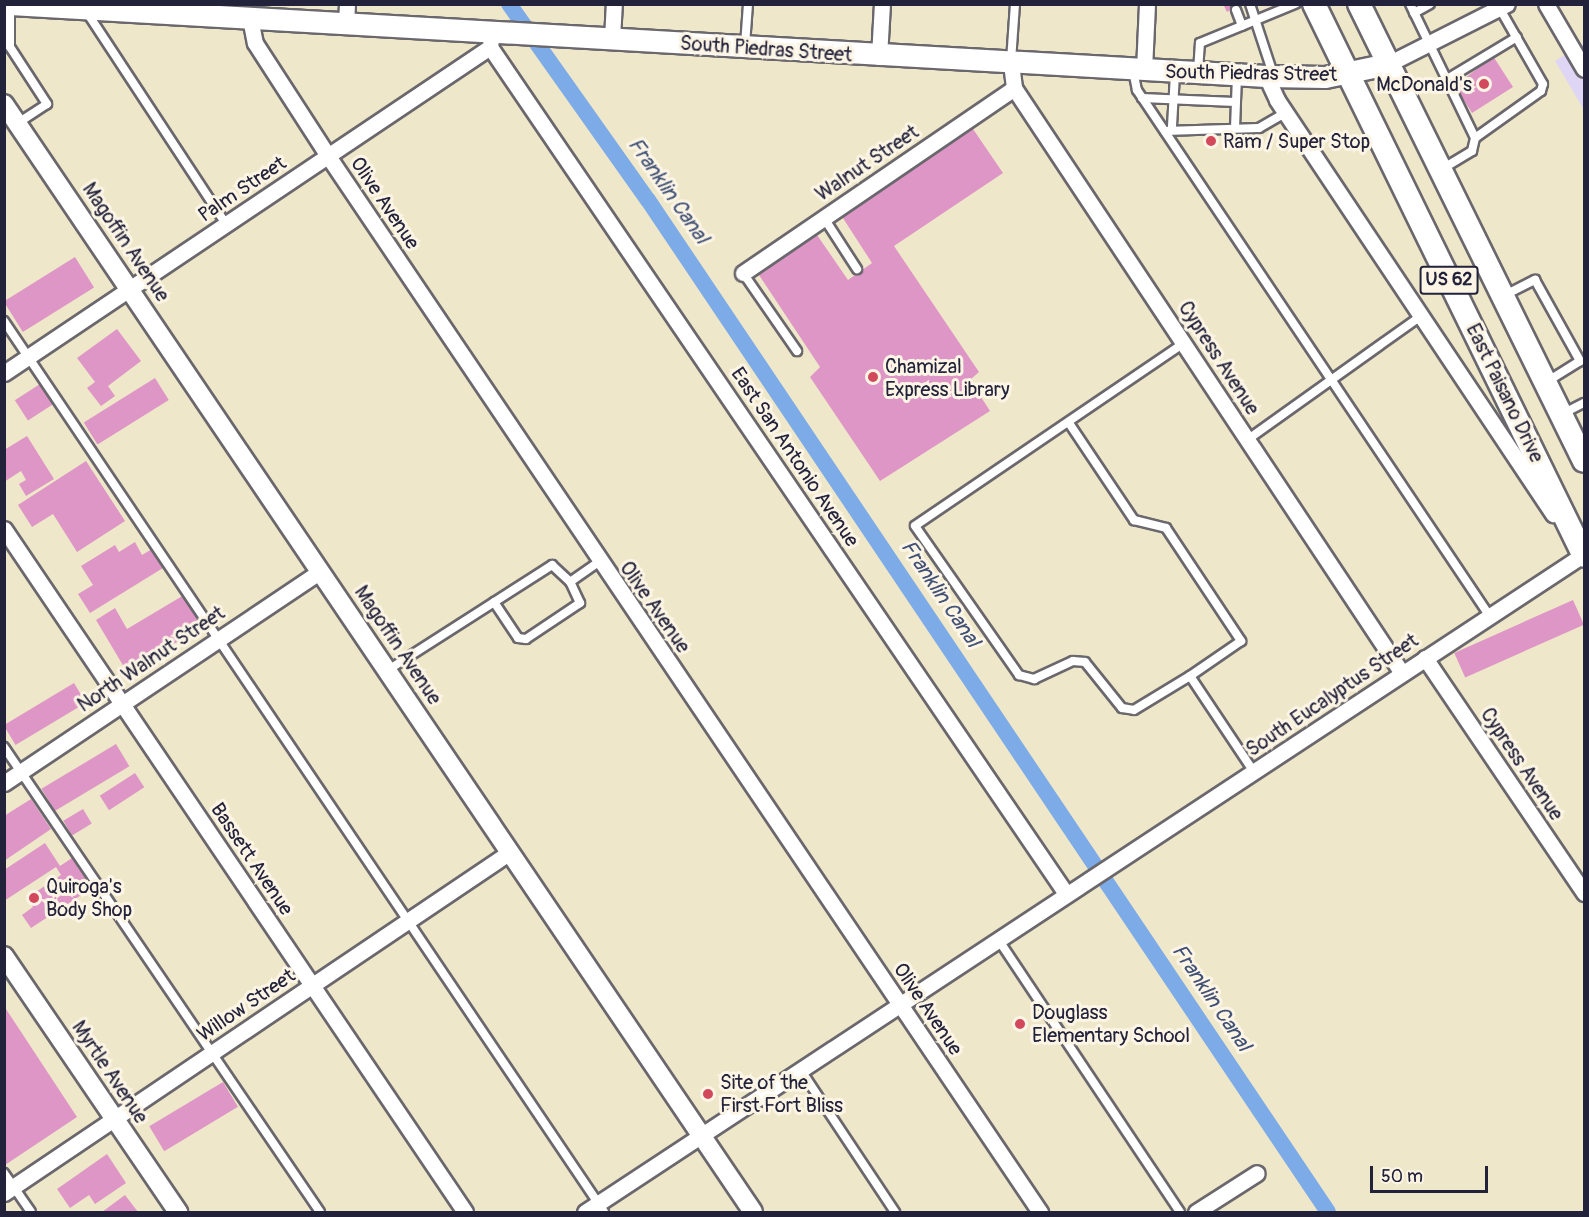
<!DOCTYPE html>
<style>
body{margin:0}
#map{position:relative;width:1589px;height:1217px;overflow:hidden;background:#efe7c9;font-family:Pangolin,sans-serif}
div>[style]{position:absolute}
.built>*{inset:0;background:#dfd5f5}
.canal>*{height:16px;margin:-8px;padding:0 8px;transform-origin:8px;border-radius:8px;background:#7dabe7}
.building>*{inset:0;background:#de96c6;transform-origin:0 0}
.roads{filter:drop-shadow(2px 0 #6a676d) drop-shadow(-2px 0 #6a676d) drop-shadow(0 2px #6a676d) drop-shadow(0 -2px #6a676d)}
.service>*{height:8px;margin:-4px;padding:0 4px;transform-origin:4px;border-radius:4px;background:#fff}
.minor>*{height:15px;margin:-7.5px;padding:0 7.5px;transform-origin:7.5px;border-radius:7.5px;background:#fff}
.tertiary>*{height:18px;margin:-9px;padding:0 9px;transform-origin:9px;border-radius:9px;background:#fff}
.secondary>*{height:21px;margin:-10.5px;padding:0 10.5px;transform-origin:10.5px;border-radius:10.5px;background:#fff}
.primary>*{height:22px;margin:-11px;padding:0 11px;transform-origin:11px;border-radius:11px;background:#fff}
.dots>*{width:16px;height:16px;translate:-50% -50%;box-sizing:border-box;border:3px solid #fcf5e5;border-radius:50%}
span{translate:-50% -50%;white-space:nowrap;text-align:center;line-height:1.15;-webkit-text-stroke:6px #fcf5e5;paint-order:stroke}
.shield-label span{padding:2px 4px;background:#fcf5e5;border:2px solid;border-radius:4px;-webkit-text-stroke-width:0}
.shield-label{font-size:18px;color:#22223b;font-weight:700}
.street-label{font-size:20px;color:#22223b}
.poi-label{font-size:20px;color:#22223b}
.right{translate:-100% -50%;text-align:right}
.left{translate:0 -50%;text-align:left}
.water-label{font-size:21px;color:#425277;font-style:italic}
.frame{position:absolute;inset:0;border:6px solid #22223b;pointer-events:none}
.scale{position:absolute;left:1370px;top:1166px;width:118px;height:27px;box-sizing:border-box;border:3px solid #22223b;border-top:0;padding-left:8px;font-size:18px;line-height:21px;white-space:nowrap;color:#22223b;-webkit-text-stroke:4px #fcf5e5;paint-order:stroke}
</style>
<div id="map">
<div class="built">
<div style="clip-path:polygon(1584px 43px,1584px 110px,1555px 61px)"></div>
</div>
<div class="canal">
<div style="left:509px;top:4px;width:240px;rotate:54.7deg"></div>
<div style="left:648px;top:200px;width:1219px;rotate:56.1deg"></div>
</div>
<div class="building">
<div style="clip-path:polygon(1223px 4px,1242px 4px,1227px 12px)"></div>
<div style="clip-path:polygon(1493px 56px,1513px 87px,1472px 113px,1455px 86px)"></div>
<div style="clip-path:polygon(973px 129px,1003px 173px,894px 246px,979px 372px,970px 380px,990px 411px,880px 481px,810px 377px,820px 367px,757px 272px,815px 232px,848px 280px,872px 263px,841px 215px)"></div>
<div style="left:75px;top:257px;width:36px;height:84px;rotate:58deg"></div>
<div style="clip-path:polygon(117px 329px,141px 361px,108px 386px,115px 396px,101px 406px,87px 388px,95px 382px,77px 358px)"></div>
<div style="left:155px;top:378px;width:26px;height:84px;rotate:58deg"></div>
<div style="left:40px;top:384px;width:24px;height:30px;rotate:57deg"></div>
<div style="clip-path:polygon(27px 436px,54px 479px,26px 496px,19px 484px,26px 480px,21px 471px,4px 482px,4px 450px)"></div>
<div style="clip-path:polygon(86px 461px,125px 521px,77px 552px,53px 514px,32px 527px,18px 505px)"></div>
<div style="clip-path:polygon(135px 542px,142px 555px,152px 549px,163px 568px,90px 613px,78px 594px,93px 585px,81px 566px,115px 545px,119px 552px)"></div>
<div style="clip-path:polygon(184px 595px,202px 627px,127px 672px,96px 620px,115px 608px,127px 629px)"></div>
<div style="left:1573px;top:600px;width:27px;height:130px;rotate:66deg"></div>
<div style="left:74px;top:683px;width:23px;height:82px;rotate:59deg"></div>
<div style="left:116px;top:744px;width:26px;height:87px;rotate:59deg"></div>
<div style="left:135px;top:773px;width:17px;height:42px;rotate:57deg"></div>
<div style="clip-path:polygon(31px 799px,51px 829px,4px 861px,4px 816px)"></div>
<div style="left:83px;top:809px;width:17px;height:23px;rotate:59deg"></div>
<div style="clip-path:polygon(45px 843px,60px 866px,72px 858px,92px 888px,31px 928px,22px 915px,33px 907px,27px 898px,61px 875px,56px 867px,4px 901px,4px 870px)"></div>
<div style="clip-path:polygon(4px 1006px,77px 1117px,5px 1165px,4px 1164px)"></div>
<div style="left:223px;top:1082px;width:29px;height:86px;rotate:59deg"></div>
<div style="clip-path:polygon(107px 1154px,126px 1183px,95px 1204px,89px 1195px,70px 1208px,57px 1189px)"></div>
<div style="clip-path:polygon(125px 1195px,138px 1212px,102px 1212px)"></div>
</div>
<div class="roads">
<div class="service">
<div style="left:1250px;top:4px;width:74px;rotate:71.8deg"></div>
<div style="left:1410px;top:4px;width:149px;rotate:64.1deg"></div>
<div style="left:10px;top:7px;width:40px;rotate:90deg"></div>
<div style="left:10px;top:47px;width:68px;rotate:57deg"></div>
<div style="left:47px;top:104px;width:35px;rotate:147deg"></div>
<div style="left:1236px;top:10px;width:17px;rotate:69deg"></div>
<div style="left:86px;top:11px;width:255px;rotate:56.7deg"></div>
<div style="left:1414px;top:13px;width:18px;rotate:-29deg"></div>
<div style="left:745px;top:45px;width:41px;rotate:-85.8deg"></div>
<div style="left:1011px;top:61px;width:57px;rotate:-86deg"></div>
<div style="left:1133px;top:70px;width:20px;rotate:79deg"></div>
<div style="left:1137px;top:90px;width:632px;rotate:56.16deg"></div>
<div style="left:1198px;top:71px;width:28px;rotate:-86deg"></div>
<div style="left:1200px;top:43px;width:103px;rotate:-22.3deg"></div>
<div style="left:1444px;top:81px;width:85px;rotate:-31.1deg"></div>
<div style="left:1142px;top:98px;width:93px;rotate:2.5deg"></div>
<div style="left:1172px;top:126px;width:52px;rotate:-86.7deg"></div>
<div style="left:1235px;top:128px;width:52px;rotate:-87.8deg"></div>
<div style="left:1165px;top:131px;width:94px;rotate:-1.8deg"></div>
<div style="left:1259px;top:128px;width:30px;rotate:-30deg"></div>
<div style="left:1442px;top:169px;width:35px;rotate:-31deg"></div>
<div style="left:1472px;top:151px;width:13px;rotate:-77deg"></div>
<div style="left:1475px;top:138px;width:81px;rotate:-35.5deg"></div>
<div style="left:1541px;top:91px;width:7px;rotate:-74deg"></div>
<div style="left:1543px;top:84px;width:86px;rotate:-119.8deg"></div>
<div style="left:824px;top:218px;width:61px;rotate:57.1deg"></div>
<div style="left:743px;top:273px;width:95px;rotate:55.3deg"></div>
<div style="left:1505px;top:295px;width:34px;rotate:-27deg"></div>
<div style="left:1535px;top:280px;width:93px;rotate:60.9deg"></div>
<div style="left:1580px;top:361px;width:39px;rotate:148deg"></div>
<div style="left:4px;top:321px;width:1074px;rotate:56.04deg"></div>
<div style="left:1184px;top:343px;width:325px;rotate:145.8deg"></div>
<div style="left:915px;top:526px;width:182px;rotate:55.1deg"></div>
<div style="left:1019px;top:675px;width:16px;rotate:15deg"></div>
<div style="left:1034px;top:679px;width:43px;rotate:-24.8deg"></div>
<div style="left:1073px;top:661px;width:12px;rotate:5deg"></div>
<div style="left:1085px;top:662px;width:59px;rotate:51.2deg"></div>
<div style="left:1122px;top:708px;width:12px;rotate:9deg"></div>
<div style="left:1134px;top:710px;width:66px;rotate:-31.3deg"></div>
<div style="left:1564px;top:413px;width:22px;rotate:-27deg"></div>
<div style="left:1069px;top:423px;width:117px;rotate:56.2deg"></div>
<div style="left:1134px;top:520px;width:33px;rotate:14deg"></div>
<div style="left:1166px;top:528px;width:136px;rotate:56.4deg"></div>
<div style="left:1241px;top:641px;width:62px;rotate:145.5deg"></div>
<div style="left:1190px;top:676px;width:115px;rotate:56.3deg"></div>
<div style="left:1247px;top:440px;width:215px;rotate:-35.5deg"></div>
<div style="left:494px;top:602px;width:43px;rotate:56.3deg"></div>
<div style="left:518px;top:638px;width:8px;rotate:7deg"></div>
<div style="left:526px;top:639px;width:65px;rotate:-33.7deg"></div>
<div style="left:580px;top:603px;width:23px;rotate:-115deg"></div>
<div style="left:388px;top:670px;width:195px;rotate:-32.6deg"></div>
<div style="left:552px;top:565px;width:25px;rotate:43deg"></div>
<div style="left:570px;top:582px;width:35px;rotate:-35deg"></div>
<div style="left:4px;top:747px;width:562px;rotate:55.8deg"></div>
<div style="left:998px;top:939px;width:328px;rotate:56.3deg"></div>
<div style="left:800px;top:1069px;width:172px;rotate:56.4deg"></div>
<div style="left:4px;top:1173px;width:47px;rotate:55.3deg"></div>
</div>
<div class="minor">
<div style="left:1546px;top:4px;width:75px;rotate:59.7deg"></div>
<div style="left:250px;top:18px;width:25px;rotate:79deg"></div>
<div style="left:255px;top:43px;width:135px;rotate:57.1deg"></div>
<div style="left:328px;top:156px;width:1274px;rotate:56.01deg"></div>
<div style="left:346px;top:23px;width:19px;rotate:-87deg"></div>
<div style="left:612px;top:39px;width:35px;rotate:-87deg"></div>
<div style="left:490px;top:47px;width:1022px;rotate:55.77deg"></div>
<div style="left:879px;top:57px;width:53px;rotate:-86.8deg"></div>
<div style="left:1011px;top:63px;width:25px;rotate:83deg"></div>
<div style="left:1014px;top:88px;width:702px;rotate:56.45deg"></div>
<div style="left:1388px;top:64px;width:133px;rotate:-26.8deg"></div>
<div style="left:1144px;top:70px;width:66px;rotate:-87.4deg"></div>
<div style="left:1266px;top:76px;width:26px;rotate:65deg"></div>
<div style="left:1277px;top:100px;width:498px;rotate:56.3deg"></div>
<div style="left:743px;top:273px;width:328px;rotate:-34.3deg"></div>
<div style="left:4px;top:373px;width:585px;rotate:-33.85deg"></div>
<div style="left:490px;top:47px;width:8px;rotate:-83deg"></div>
<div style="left:4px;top:529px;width:824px;rotate:55.98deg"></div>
<div style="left:1425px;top:658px;width:284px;rotate:55.9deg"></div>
<div style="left:4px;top:783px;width:381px;rotate:-33.8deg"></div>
<div style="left:4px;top:1193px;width:610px;rotate:-33.98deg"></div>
<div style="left:585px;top:1212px;width:1196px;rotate:-33.37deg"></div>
<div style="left:1196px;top:1212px;width:72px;rotate:-32.6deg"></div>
</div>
<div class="tertiary">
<div style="left:4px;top:104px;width:1337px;rotate:55.94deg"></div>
<div style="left:4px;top:956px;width:310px;rotate:55.8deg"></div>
</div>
<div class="secondary">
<div style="left:10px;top:4px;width:1258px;rotate:3.28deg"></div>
<div style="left:1266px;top:76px;width:59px;rotate:1deg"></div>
<div style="left:1325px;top:77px;width:64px;rotate:-11.7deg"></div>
</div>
<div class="primary">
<div style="left:1314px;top:4px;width:614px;rotate:63.94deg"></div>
<div style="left:1359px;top:4px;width:509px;rotate:63.79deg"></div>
</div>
</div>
<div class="dots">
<div style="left:1484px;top:84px;background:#d1495b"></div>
<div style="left:1211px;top:141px;background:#d1495b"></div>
<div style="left:873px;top:377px;background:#d1495b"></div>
<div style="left:34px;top:898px;background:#d1495b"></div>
<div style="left:1020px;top:1024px;background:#d1495b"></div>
<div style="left:708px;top:1094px;background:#d1495b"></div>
</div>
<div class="shield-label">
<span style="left:1449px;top:280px">US 62</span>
</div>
<div class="street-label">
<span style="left:766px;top:49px;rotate:4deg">South Piedras Street</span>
<span style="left:1251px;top:73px;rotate:1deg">South Piedras Street</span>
<span style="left:867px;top:163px;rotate:-34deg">Walnut Street</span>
<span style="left:242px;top:189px;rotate:-34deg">Palm Street</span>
<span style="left:385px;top:203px;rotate:56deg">Olive Avenue</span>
<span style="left:126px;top:242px;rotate:56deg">Magoffin Avenue</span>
<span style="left:1219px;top:358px;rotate:57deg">Cypress Avenue</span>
<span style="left:1505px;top:393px;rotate:64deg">East Paisano Drive</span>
<span style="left:795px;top:457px;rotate:56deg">East San Antonio Avenue</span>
<span style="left:655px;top:607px;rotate:55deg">Olive Avenue</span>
<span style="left:398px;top:645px;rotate:56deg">Magoffin Avenue</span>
<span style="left:151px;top:659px;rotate:-34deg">North Walnut Street</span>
<span style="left:1332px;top:695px;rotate:-34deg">South Eucalyptus Street</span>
<span style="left:1522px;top:764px;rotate:56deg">Cypress Avenue</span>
<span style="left:252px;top:859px;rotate:56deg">Bassett Avenue</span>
<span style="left:246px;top:1005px;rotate:-34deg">Willow Street</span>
<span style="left:928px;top:1009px;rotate:56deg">Olive Avenue</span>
<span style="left:110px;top:1072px;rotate:56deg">Myrtle Avenue</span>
</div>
<div class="poi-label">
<span class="right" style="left:1472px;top:84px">McDonald's</span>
<span class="left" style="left:1223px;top:141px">Ram / Super Stop</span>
<span class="left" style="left:885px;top:378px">Chamizal<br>Express Library</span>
<span class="left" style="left:46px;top:898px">Quiroga's<br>Body Shop</span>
<span class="left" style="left:1032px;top:1024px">Douglass<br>Elementary School</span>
<span class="left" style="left:720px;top:1094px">Site of the<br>First Fort Bliss</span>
</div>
<div class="water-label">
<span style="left:668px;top:191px;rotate:55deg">Franklin Canal</span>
<span style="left:940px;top:594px;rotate:56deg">Franklin Canal</span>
<span style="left:1211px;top:998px;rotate:56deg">Franklin Canal</span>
</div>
<div class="frame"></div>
<div class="scale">50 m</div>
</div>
